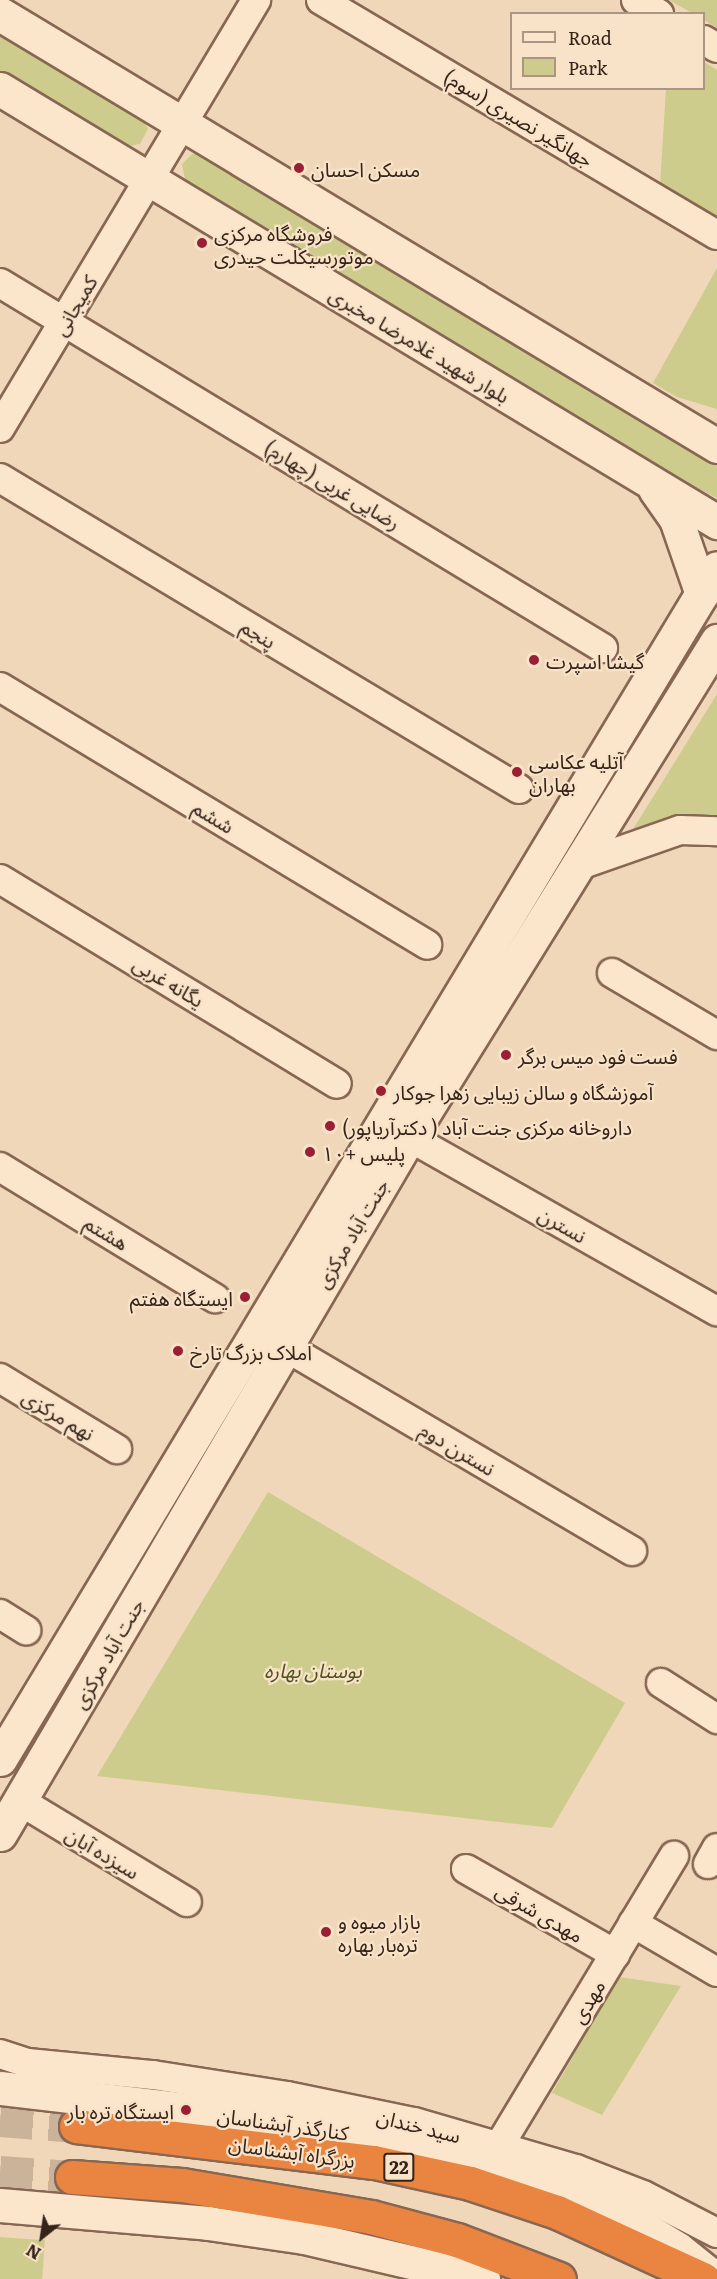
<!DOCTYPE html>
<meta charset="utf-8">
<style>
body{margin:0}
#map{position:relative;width:717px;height:2279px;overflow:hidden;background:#f0d7b9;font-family:Literata,"Noto Sans Arabic",serif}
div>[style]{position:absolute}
.green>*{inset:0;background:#cecc8d;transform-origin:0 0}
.highway-tunnel>*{height:33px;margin-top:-16.5px;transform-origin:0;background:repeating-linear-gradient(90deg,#cbb399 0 33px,transparent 0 49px)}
.roads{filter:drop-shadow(2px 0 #876753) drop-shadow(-2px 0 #876753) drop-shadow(0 2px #876753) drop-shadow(0 -2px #876753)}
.street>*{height:28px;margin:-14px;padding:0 14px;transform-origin:14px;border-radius:14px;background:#fbe6cc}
.secondary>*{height:33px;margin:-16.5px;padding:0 16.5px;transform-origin:16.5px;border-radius:16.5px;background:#fbe6cc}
.highway>*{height:33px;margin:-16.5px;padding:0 16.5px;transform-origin:16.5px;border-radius:16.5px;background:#e98540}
.dots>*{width:16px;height:16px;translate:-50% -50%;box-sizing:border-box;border:3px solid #f8e3c8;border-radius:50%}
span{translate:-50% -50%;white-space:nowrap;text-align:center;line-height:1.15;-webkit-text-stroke:4.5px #f8e3c8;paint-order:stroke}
.shield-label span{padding:2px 4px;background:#f8e3c8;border:2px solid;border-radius:4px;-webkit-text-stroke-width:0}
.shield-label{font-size:18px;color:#352219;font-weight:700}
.street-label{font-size:20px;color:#352219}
.poi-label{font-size:20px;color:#352219}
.left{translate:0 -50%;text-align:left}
.right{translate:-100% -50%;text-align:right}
.park-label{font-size:20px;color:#4e531e;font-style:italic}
.legend{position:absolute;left:510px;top:12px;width:195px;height:78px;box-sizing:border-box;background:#f8e3c8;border:2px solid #aa9682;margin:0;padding:8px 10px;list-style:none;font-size:18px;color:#352219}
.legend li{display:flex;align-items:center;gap:12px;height:30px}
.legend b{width:30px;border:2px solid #aa9682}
.north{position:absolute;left:12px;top:2207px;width:60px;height:60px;-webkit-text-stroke:4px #f8e3c8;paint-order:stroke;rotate:210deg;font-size:16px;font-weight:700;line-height:24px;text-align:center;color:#352219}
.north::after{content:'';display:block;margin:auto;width:21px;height:27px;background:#352219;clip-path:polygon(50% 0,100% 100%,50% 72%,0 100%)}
</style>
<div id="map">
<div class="green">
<div style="clip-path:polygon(669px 0,717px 0,717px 28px,704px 20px,704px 14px,692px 13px)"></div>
<div style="clip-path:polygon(0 28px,141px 115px,148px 129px,140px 144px,123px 147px,0 76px)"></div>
<div style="clip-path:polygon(704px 62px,717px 70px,717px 220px,660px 185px,666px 89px,704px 88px)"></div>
<div style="clip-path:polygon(200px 153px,717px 461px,717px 498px,676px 478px,186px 184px,182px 164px,192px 154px)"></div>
<div style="clip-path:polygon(717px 268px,717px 409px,677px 397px,653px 383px)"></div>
<div style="clip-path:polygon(717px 694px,717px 820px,630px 834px)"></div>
<div style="clip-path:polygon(268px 1492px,625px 1703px,552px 1828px,97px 1776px)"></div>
<div style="clip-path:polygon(619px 1977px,681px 1986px,602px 2115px,552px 2093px)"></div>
<div style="left:0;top:2237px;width:45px;height:42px;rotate:4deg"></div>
</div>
<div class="highway-tunnel">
<div style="left:0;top:2120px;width:76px;rotate:4.5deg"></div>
<div style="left:0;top:2172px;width:72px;rotate:4deg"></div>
</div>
<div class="roads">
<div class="street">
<div style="left:321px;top:0;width:460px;rotate:30.7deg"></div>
<div style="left:636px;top:0;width:27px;rotate:31deg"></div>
<div style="left:704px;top:40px;width:15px;rotate:32deg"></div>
<div style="left:0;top:283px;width:705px;rotate:31.19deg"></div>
<div style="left:0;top:428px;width:499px;rotate:-59.1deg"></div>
<div style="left:0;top:478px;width:605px;rotate:30.93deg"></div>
<div style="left:0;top:687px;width:499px;rotate:31.1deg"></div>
<div style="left:577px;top:866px;width:109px;rotate:-19.3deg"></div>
<div style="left:680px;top:830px;width:37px;rotate:2deg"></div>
<div style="left:0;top:879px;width:394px;rotate:31.3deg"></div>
<div style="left:612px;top:973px;width:122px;rotate:30.6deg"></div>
<div style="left:409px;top:1137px;width:354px;rotate:29.5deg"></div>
<div style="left:0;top:1167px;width:252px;rotate:31.4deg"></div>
<div style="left:284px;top:1346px;width:404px;rotate:30.5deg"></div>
<div style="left:0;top:1378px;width:137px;rotate:31.3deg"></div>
<div style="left:0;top:1614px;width:31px;rotate:32deg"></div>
<div style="left:661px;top:1683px;width:67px;rotate:32.7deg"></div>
<div style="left:20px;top:1801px;width:195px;rotate:31.2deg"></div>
<div style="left:708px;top:1864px;width:18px;rotate:-61deg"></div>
<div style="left:466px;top:1869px;width:172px;rotate:29.7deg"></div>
<div style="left:633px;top:1923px;width:97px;rotate:30.3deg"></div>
<div style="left:0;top:2054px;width:29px;rotate:18deg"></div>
<div style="left:28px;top:2063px;width:126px;rotate:5.5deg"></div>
<div style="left:153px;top:2075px;width:136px;rotate:8.9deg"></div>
<div style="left:287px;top:2096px;width:130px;rotate:11.6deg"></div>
<div style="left:414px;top:2122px;width:169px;rotate:16.2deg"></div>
<div style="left:576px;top:2169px;width:72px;rotate:21.2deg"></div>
<div style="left:643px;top:2195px;width:83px;rotate:27.2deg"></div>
<div style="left:499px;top:2146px;width:339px;rotate:-58.9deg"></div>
</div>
<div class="secondary">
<div style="left:0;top:14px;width:837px;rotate:31.07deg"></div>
<div style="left:0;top:89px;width:838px;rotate:31.13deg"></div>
<div style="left:655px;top:489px;width:37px;rotate:55deg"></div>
<div style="left:676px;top:519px;width:79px;rotate:70.9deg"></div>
<div style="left:0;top:1759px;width:1390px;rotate:-58.95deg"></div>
<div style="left:0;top:1834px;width:808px;rotate:-59.6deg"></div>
<div style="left:409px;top:1137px;width:584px;rotate:-58.16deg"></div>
<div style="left:0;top:2088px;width:317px;rotate:6.7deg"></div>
<div style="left:315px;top:2125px;width:164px;rotate:12.7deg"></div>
<div style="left:475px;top:2161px;width:80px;rotate:17.5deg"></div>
<div style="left:551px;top:2185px;width:78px;rotate:23.3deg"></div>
<div style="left:623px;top:2216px;width:64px;rotate:31deg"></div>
<div style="left:678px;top:2249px;width:46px;rotate:38.9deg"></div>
<div style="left:0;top:2205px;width:209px;rotate:4.9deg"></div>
<div style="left:208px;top:2223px;width:97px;rotate:8.3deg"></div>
<div style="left:304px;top:2237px;width:184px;rotate:13.2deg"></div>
</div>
<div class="highway">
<div style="left:76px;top:2126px;width:300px;rotate:6.9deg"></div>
<div style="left:374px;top:2162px;width:98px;rotate:12.3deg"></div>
<div style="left:470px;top:2183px;width:92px;rotate:18.4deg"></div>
<div style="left:557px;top:2212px;width:161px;rotate:24.7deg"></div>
<div style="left:72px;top:2177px;width:110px;rotate:4.2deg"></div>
<div style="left:182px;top:2185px;width:192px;rotate:9.6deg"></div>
<div style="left:371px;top:2217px;width:89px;rotate:15deg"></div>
<div style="left:457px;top:2240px;width:109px;rotate:20.9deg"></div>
</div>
</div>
<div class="dots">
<div style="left:299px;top:168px;background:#9a1f33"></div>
<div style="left:202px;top:243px;background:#9a1f33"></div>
<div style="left:534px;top:660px;background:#9a1f33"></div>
<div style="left:517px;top:772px;background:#9a1f33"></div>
<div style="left:506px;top:1055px;background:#9a1f33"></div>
<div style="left:381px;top:1091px;background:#9a1f33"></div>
<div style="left:330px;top:1126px;background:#9a1f33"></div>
<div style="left:310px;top:1152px;background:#9a1f33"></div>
<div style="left:245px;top:1297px;background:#9a1f33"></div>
<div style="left:178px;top:1351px;background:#9a1f33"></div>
<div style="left:326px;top:1932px;background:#9a1f33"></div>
<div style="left:186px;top:2110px;background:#9a1f33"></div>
</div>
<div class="shield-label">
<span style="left:399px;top:2167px">22</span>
</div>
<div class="street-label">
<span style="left:519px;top:117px;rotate:31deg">جهانگیر نصیری (سوم)</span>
<span style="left:74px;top:305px;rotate:-59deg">کمیجانی</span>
<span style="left:420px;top:344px;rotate:31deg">بلوار شهید غلامرضا مخبری</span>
<span style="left:333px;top:484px;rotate:31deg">رضایی غربی (چهارم)</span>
<span style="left:259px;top:633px;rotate:31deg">پنجم</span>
<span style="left:214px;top:816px;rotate:31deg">ششم</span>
<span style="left:169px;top:981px;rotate:31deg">یگانه غربی</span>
<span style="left:563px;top:1224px;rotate:30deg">نسترن</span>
<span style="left:107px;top:1232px;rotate:31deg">هشتم</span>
<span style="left:351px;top:1233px;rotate:-59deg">جنت آباد مرکزی</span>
<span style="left:59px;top:1414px;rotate:31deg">نهم مرکزی</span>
<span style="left:458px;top:1448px;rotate:31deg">نسترن دوم</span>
<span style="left:107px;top:1653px;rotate:-60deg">جنت آباد مرکزی</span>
<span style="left:103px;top:1852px;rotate:31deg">سیزده آبان</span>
<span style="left:540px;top:1912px;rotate:30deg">مهدی شرقی</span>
<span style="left:587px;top:2001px;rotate:-59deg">مهدی</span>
<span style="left:283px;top:2123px;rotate:8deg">کنارگذر آبشناسان</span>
<span style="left:419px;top:2125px;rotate:14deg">سید خندان</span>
<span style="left:292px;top:2151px;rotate:8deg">بزرگراه آبشناسان</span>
</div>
<div class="poi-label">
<span class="left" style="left:311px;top:168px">مسکن احسان</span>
<span class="left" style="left:214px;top:244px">فروشگاه مرکزی<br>موتورسیکلت حيدری</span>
<span class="left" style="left:546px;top:660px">گیشا اسپرت</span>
<span class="left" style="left:529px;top:772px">آتلیه عکاسی<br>بهاران</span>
<span class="left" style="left:518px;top:1055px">فست فود میس برگر</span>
<span class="left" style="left:393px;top:1091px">آموزشگاه و سالن زیبایی زهرا جوکار</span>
<span class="left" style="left:342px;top:1126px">داروخانه مرکزی جنت آباد ( دکترآریاپور)</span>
<span class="left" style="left:322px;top:1152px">پلیس +۱۰</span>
<span class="right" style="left:233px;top:1297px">ایستگاه هفتم</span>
<span class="left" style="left:190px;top:1351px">املاک بزرگ تارخ</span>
<span class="left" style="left:338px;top:1932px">بازار میوه و<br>تره‌بار بهاره</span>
<span class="right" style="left:174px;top:2110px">ایستگاه تره بار</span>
</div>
<div class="park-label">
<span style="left:313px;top:1669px">بوستان بهاره</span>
</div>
<ul class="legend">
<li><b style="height:8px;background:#fbe6cc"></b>Road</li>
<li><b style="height:16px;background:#cecc8d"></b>Park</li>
</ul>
<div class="north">N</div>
</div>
